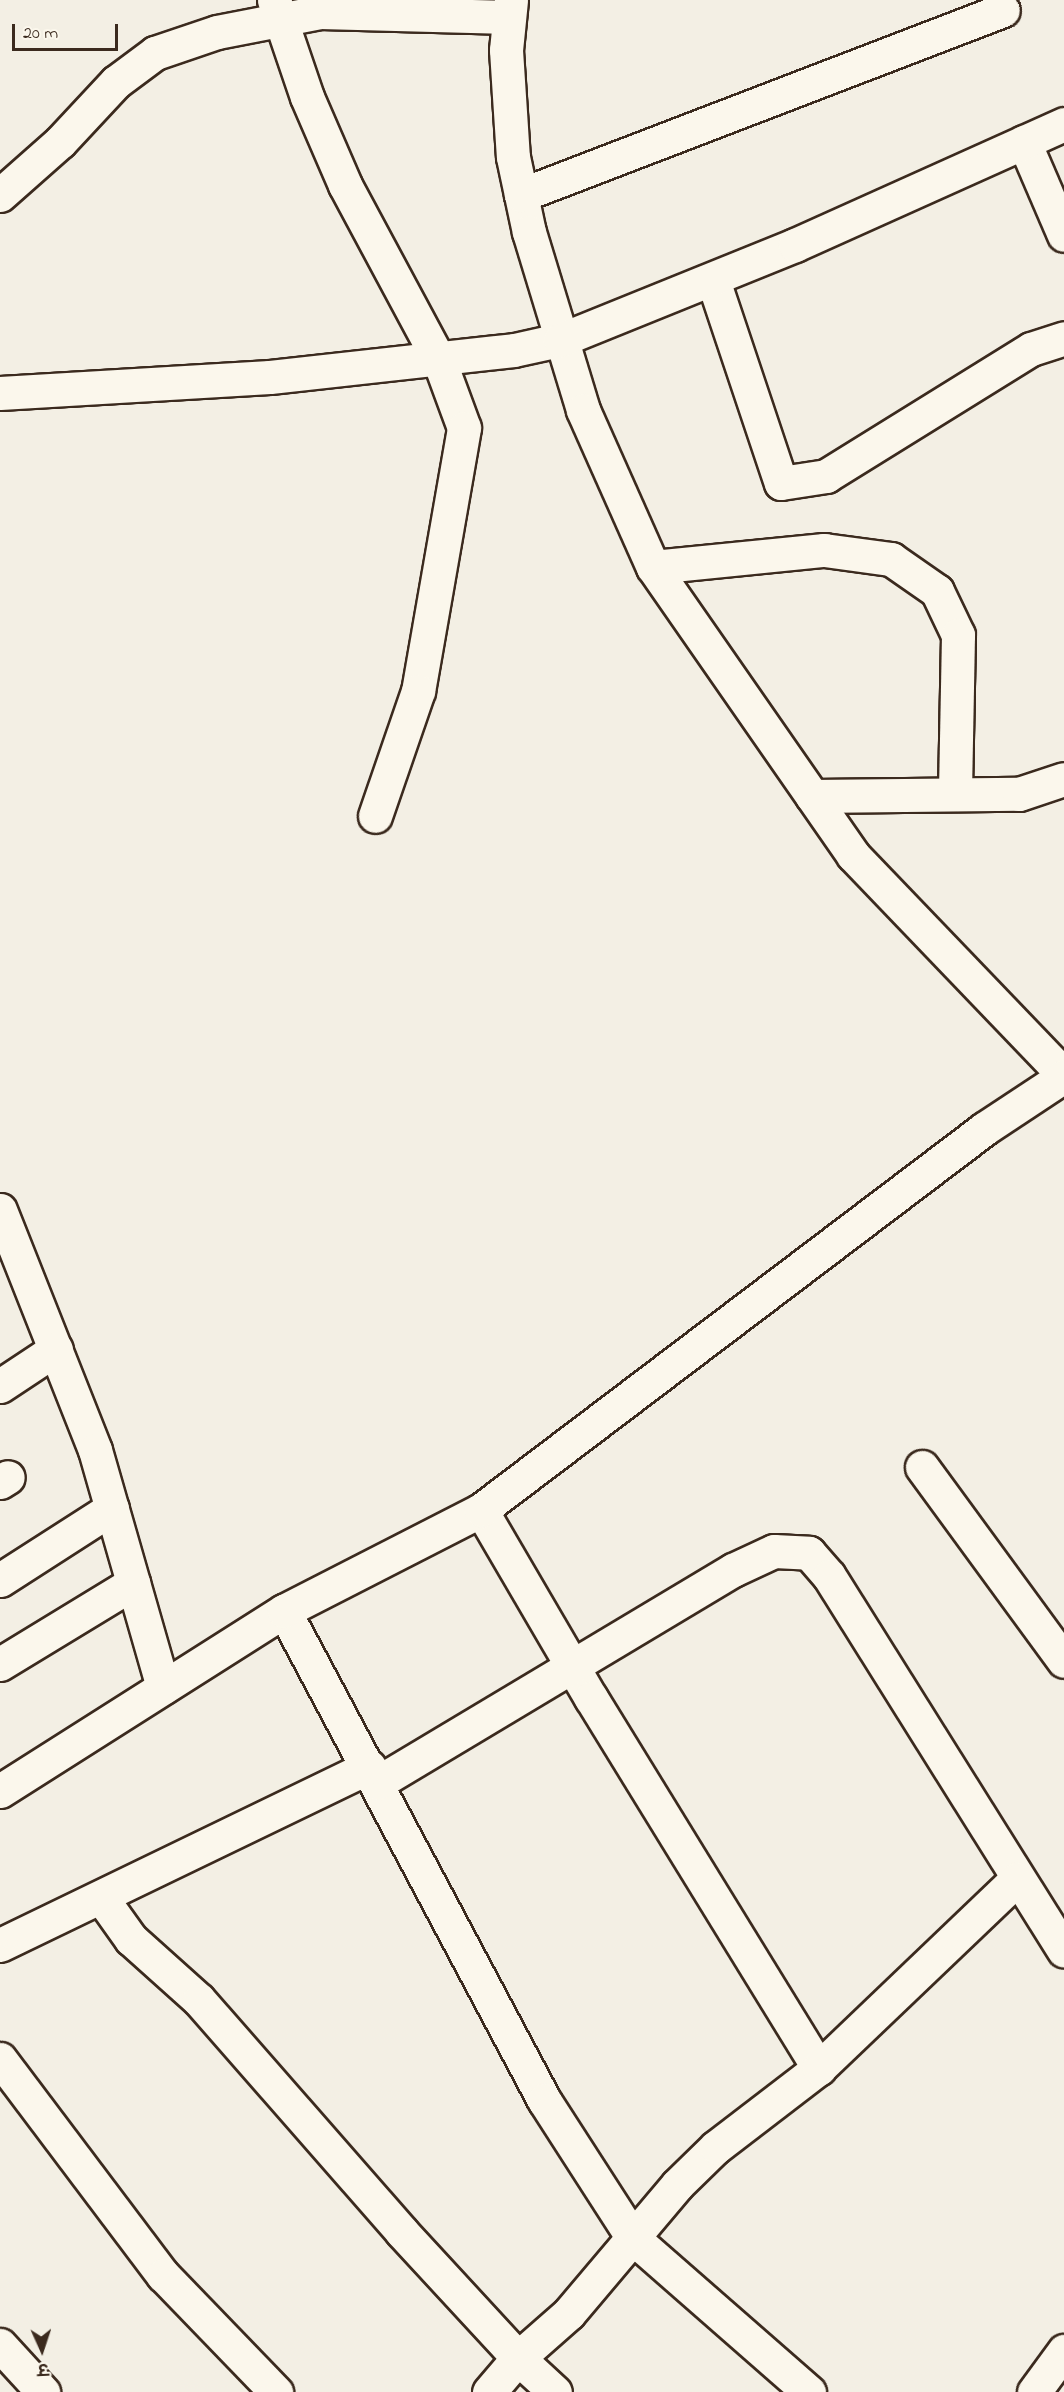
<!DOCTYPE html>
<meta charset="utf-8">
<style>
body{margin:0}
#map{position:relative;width:1064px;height:2392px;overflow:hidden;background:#f3efe4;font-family:"Indie Flower","Playpen Sans Deva",sans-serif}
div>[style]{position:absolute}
.roads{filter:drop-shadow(2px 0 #3b2a1e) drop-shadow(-2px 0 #3b2a1e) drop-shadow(0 2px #3b2a1e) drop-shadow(0 -2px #3b2a1e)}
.minor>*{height:33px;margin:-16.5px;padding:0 16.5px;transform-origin:16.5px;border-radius:16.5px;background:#fbf7ec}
.tertiary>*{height:33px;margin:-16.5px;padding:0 16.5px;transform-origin:16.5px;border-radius:16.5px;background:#fbf7ec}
span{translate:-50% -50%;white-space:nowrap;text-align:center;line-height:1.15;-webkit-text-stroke:6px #fbf7ec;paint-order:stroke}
.north{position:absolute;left:12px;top:2320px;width:60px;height:60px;-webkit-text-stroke:4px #fbf7ec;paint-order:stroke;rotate:177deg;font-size:16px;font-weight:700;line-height:24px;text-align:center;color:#3b2a1e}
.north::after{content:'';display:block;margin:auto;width:21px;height:27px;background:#3b2a1e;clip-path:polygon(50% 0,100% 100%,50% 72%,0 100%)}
.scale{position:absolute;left:12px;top:24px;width:106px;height:27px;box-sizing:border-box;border:3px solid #3b2a1e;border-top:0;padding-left:8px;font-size:18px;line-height:21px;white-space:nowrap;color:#3b2a1e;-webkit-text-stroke:4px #fbf7ec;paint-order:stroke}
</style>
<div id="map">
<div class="roads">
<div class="minor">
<div style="left:274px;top:0;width:102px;rotate:71.2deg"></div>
<div style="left:307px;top:97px;width:96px;rotate:66.6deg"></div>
<div style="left:345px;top:185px;width:199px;rotate:61.8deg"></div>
<div style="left:439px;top:360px;width:72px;rotate:69.8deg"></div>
<div style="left:464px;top:428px;width:267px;rotate:99.9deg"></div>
<div style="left:418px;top:691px;width:132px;rotate:109deg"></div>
<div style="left:511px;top:0;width:50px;rotate:95.7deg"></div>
<div style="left:506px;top:50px;width:107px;rotate:86.3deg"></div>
<div style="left:513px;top:157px;width:77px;rotate:78deg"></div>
<div style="left:529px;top:232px;width:186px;rotate:73.1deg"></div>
<div style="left:583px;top:410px;width:172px;rotate:66deg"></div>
<div style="left:653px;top:567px;width:351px;rotate:55.2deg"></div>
<div style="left:853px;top:855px;width:305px;rotate:46.2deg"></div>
<div style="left:1024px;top:142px;width:101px;rotate:66.7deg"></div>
<div style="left:0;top:195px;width:80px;rotate:-41.5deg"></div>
<div style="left:60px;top:142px;width:82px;rotate:-47deg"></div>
<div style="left:116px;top:82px;width:49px;rotate:-36.6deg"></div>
<div style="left:155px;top:53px;width:65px;rotate:-18.7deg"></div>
<div style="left:217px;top:32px;width:105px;rotate:-11deg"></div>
<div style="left:320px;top:12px;width:189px;rotate:1.5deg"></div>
<div style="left:521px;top:195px;width:516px;rotate:-21deg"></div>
<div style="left:713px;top:280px;width:214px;rotate:71.5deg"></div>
<div style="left:781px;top:483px;width:46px;rotate:-8.8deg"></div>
<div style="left:826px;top:476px;width:241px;rotate:-31.8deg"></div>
<div style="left:1031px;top:349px;width:35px;rotate:-18deg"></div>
<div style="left:0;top:393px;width:270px;rotate:-3.4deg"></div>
<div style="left:270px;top:377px;width:245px;rotate:-6.3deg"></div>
<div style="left:514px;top:350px;width:47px;rotate:-12.3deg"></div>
<div style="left:560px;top:340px;width:253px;rotate:-22deg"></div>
<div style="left:795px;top:245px;width:295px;rotate:-24.2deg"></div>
<div style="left:653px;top:567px;width:172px;rotate:-5.7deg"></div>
<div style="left:824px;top:550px;width:68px;rotate:7.7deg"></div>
<div style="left:891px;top:559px;width:56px;rotate:34.8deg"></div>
<div style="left:937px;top:591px;width:49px;rotate:64.5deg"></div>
<div style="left:958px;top:635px;width:159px;rotate:91.1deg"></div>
<div style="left:812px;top:796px;width:207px;rotate:-0.6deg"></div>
<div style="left:1019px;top:794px;width:47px;rotate:-18.4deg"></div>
<div style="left:0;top:1210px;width:258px;rotate:68.4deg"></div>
<div style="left:95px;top:1450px;width:247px;rotate:74deg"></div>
<div style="left:0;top:1386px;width:67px;rotate:-33.5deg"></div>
<div style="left:922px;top:1467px;width:240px;rotate:53.8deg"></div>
<div style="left:0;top:1482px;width:9px;rotate:-32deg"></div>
<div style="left:481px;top:1510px;width:218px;rotate:59.7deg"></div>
<div style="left:591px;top:1698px;width:435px;rotate:58.4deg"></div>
<div style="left:0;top:1580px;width:133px;rotate:-32.7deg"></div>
<div style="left:284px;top:1611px;width:554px;rotate:62deg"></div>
<div style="left:544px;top:2100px;width:164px;rotate:57.2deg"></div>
<div style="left:633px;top:2238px;width:234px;rotate:41.2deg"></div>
<div style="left:0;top:1664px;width:156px;rotate:-31.3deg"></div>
<div style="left:377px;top:1783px;width:415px;rotate:-30.9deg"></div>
<div style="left:733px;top:1570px;width:45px;rotate:-24.9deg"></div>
<div style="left:774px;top:1551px;width:35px;rotate:3deg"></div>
<div style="left:809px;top:1553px;width:30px;rotate:49deg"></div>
<div style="left:829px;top:1576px;width:442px;rotate:57.9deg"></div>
<div style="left:101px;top:1897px;width:52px;rotate:54.5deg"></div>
<div style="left:131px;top:1939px;width:91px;rotate:41.9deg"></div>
<div style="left:199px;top:2000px;width:307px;rotate:48.8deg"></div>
<div style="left:401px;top:2231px;width:173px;rotate:47.3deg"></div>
<div style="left:518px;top:2358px;width:50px;rotate:42.6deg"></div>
<div style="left:0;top:1945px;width:410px;rotate:-25.8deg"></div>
<div style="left:0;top:2059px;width:271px;rotate:53deg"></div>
<div style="left:163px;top:2275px;width:163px;rotate:46deg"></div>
<div style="left:0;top:2345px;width:64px;rotate:47.5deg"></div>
<div style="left:489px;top:2392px;width:45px;rotate:-49.5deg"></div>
<div style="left:518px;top:2358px;width:68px;rotate:-41.4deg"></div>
<div style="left:569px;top:2313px;width:167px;rotate:-49.8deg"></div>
<div style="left:677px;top:2185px;width:54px;rotate:-44.3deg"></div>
<div style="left:716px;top:2147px;width:130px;rotate:-37.5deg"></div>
<div style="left:819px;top:2068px;width:274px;rotate:-43.7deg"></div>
</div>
<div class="tertiary">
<div style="left:0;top:1791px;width:336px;rotate:-32.4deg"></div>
<div style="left:284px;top:1611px;width:221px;rotate:-27.1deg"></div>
<div style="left:481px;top:1510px;width:631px;rotate:-37.14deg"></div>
<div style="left:984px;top:1129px;width:96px;rotate:-33.5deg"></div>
<div style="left:1034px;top:2392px;width:51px;rotate:-53.8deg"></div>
</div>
</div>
<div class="north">उ</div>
<div class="scale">20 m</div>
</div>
